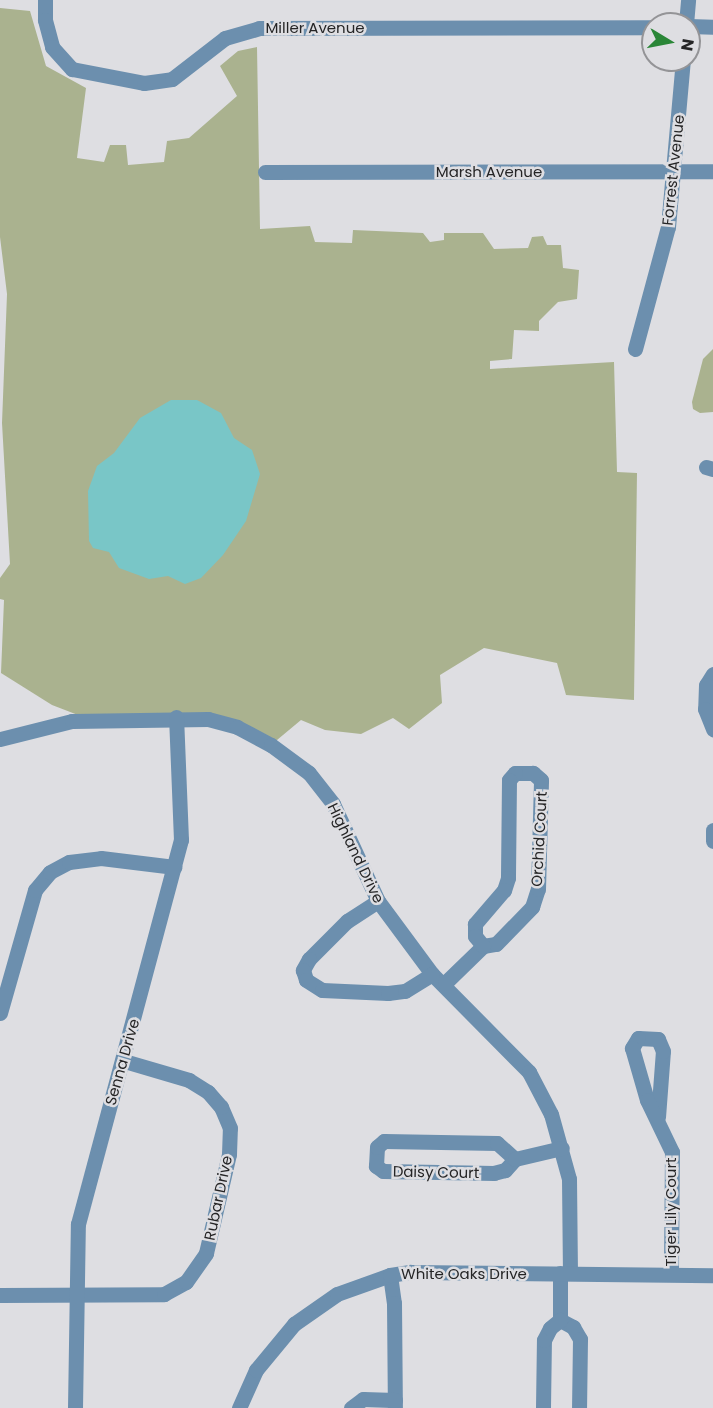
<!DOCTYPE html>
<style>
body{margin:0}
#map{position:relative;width:713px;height:1408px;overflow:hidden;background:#dedee2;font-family:Poppins,sans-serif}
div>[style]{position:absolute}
.green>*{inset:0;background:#aab28f}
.water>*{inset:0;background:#79c6c7}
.minor>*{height:15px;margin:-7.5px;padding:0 7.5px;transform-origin:7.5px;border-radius:7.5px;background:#6c8fae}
span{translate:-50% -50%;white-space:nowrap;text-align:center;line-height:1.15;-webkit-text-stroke:5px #dedee2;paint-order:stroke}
.street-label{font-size:15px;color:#252526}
.north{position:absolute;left:641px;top:12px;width:60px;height:60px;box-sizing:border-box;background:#dedee2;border:2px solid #949497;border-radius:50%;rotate:100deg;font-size:16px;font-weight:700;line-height:24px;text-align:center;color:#252526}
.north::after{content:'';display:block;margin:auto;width:21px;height:27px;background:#2a8637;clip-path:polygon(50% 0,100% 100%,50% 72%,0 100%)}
</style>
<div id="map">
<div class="green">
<div style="clip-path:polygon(0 8px,30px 11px,46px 66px,86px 88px,77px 158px,104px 162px,110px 145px,126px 145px,128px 165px,164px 162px,167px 141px,189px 138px,237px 96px,220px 66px,238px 51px,257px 47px,260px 229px,310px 226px,315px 242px,352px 243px,353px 230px,423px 233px,430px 242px,444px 240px,444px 233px,483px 233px,494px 249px,528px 248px,532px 237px,543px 236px,547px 245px,561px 245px,563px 268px,579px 270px,577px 299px,558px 302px,539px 321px,539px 331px,514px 330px,512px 359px,490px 361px,490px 369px,614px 362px,617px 472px,637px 473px,634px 700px,566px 695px,557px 663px,484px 648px,440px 675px,442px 703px,409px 729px,393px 718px,361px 734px,325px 730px,301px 720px,271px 745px,237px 727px,91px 720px,52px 705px,1px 673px,4px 600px,0 599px,0 578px,10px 564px,2px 423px,7px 294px,0 237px)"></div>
<div style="clip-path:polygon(713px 349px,713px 412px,700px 413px,693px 409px,692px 402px,703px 359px)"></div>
</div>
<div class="water">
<div style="clip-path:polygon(171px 400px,197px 400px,221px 413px,234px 438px,252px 450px,260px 474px,246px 521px,223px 555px,201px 578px,185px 584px,168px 576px,149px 579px,119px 568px,109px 552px,93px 548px,89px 541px,88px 491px,97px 466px,114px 453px,140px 418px)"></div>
</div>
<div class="minor">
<div style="left:45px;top:0;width:20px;rotate:90deg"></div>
<div style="left:45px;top:20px;width:28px;rotate:75deg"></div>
<div style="left:52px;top:47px;width:30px;rotate:48deg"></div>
<div style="left:72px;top:69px;width:73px;rotate:11deg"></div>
<div style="left:144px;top:83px;width:28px;rotate:-8deg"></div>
<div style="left:172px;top:79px;width:67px;rotate:-37.7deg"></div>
<div style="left:225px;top:38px;width:35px;rotate:-16deg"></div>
<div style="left:259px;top:28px;width:394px;rotate:-0.1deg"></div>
<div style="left:686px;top:24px;width:24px;rotate:-85deg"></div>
<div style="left:689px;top:26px;width:24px;rotate:2deg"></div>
<div style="left:265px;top:172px;width:448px;rotate:-0.1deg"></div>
<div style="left:635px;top:349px;width:126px;rotate:-74.9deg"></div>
<div style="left:668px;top:227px;width:168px;rotate:-84.9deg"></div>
<div style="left:706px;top:467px;width:7px;rotate:16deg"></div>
<div style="left:713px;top:674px;width:13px;rotate:122deg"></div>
<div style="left:706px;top:685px;width:24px;rotate:92deg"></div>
<div style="left:705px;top:709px;width:22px;rotate:68deg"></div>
<div style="left:0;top:739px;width:74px;rotate:-14deg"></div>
<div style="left:72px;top:721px;width:136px;rotate:-0.8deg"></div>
<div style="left:208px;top:719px;width:30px;rotate:15deg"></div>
<div style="left:237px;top:727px;width:38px;rotate:28deg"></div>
<div style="left:271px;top:745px;width:47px;rotate:36.4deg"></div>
<div style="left:309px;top:773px;width:39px;rotate:52deg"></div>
<div style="left:333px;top:804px;width:107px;rotate:65.1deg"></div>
<div style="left:378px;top:901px;width:91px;rotate:53.5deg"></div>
<div style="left:432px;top:974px;width:138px;rotate:45.3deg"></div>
<div style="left:529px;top:1072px;width:47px;rotate:62.4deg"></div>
<div style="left:551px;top:1114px;width:67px;rotate:74.5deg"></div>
<div style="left:569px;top:1179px;width:94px;rotate:89.4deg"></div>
<div style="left:713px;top:830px;width:11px;rotate:90deg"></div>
<div style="left:378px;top:901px;width:37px;rotate:147deg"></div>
<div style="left:347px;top:921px;width:54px;rotate:135deg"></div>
<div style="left:309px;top:959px;width:13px;rotate:119deg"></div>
<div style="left:303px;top:970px;width:10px;rotate:73deg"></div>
<div style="left:306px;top:980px;width:19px;rotate:32deg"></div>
<div style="left:322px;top:990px;width:66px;rotate:2.6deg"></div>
<div style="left:388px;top:993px;width:17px;rotate:-7deg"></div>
<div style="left:405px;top:991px;width:32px;rotate:-32deg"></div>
<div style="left:445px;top:983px;width:53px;rotate:-44.2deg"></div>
<div style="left:483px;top:946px;width:13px;rotate:-9deg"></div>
<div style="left:496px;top:944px;width:52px;rotate:-45.8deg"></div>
<div style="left:532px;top:907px;width:19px;rotate:-72deg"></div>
<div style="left:538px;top:889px;width:109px;rotate:-88.4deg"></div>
<div style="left:541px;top:780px;width:11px;rotate:-139deg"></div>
<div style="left:533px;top:773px;width:18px;rotate:180deg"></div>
<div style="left:515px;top:773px;width:9px;rotate:131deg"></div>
<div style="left:509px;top:780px;width:98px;rotate:90.6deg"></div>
<div style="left:508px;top:878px;width:13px;rotate:108deg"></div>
<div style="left:504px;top:890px;width:45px;rotate:130.5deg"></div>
<div style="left:475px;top:924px;width:12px;rotate:90deg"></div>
<div style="left:475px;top:936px;width:13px;rotate:51deg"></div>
<div style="left:0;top:1013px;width:128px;rotate:-74.1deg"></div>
<div style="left:35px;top:890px;width:23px;rotate:-50deg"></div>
<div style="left:50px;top:872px;width:21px;rotate:-28deg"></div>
<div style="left:69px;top:862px;width:32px;rotate:-7deg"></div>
<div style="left:101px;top:858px;width:74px;rotate:7deg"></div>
<div style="left:658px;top:1117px;width:66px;rotate:-85.7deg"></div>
<div style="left:663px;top:1051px;width:13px;rotate:-113deg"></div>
<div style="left:658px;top:1039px;width:20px;rotate:-177deg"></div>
<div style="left:638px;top:1038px;width:12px;rotate:121deg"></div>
<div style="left:632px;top:1048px;width:54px;rotate:73.9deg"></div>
<div style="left:647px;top:1100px;width:58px;rotate:64.3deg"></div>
<div style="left:672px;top:1152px;width:122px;rotate:90.5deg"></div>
<div style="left:515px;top:1159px;width:15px;rotate:132deg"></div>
<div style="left:505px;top:1170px;width:11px;rotate:165deg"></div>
<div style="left:494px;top:1173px;width:111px;rotate:-179deg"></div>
<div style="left:383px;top:1171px;width:9px;rotate:-144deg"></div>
<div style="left:376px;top:1166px;width:19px;rotate:-87deg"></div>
<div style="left:377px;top:1147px;width:9px;rotate:-41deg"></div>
<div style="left:384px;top:1141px;width:113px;rotate:1deg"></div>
<div style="left:497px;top:1143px;width:24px;rotate:42deg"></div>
<div style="left:515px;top:1159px;width:48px;rotate:-13.2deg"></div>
<div style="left:560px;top:1273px;width:47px;rotate:90deg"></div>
<div style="left:390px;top:1275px;width:28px;rotate:82deg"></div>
<div style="left:394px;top:1303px;width:105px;rotate:89.5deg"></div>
<div style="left:0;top:1295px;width:164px;rotate:-0.3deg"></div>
<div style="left:164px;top:1294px;width:25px;rotate:-29deg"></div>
<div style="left:186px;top:1282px;width:35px;rotate:-55deg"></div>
<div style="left:206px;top:1253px;width:102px;rotate:-76.9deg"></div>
<div style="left:229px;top:1154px;width:26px;rotate:-88deg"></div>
<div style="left:230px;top:1128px;width:23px;rotate:-113deg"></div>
<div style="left:221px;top:1107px;width:20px;rotate:-131deg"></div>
<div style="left:208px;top:1092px;width:22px;rotate:-148deg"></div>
<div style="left:189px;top:1080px;width:68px;rotate:-163.7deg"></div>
<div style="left:560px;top:1320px;width:15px;rotate:28deg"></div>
<div style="left:573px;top:1327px;width:14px;rotate:60deg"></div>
<div style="left:580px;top:1339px;width:69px;rotate:90.8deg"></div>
<div style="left:75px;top:1408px;width:184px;rotate:-89.1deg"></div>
<div style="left:78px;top:1224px;width:398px;rotate:-75deg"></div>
<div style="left:181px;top:840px;width:123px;rotate:-92.3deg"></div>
<div style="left:239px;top:1408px;width:42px;rotate:-65.9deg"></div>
<div style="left:256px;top:1370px;width:60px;rotate:-50.4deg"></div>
<div style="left:294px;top:1324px;width:52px;rotate:-34.9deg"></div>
<div style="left:337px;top:1294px;width:56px;rotate:-19.7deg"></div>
<div style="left:390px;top:1275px;width:20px;rotate:-9deg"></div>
<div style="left:410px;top:1272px;width:303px;rotate:0.6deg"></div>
<div style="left:351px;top:1408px;width:15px;rotate:-37deg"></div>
<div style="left:363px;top:1399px;width:32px;rotate:2deg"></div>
<div style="left:543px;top:1408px;width:68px;rotate:-89.2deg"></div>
<div style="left:544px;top:1340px;width:13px;rotate:-63deg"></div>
<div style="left:550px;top:1328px;width:13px;rotate:-39deg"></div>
</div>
<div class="street-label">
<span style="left:315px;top:28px">Miller Avenue</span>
<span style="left:673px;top:170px;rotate:-84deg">Forrest Avenue</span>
<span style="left:489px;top:172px">Marsh Avenue</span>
<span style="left:539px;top:839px;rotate:-87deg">Orchid Court</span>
<span style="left:356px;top:853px;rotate:64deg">Highland Drive</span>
<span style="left:122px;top:1062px;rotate:-74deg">Senna Drive</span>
<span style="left:436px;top:1172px;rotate:1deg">Daisy Court</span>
<span style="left:218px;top:1198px;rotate:-78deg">Rubar Drive</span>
<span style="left:671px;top:1212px;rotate:-90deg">Tiger Lily Court</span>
<span style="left:464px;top:1274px">White Oaks Drive</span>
</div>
<div class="north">N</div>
</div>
